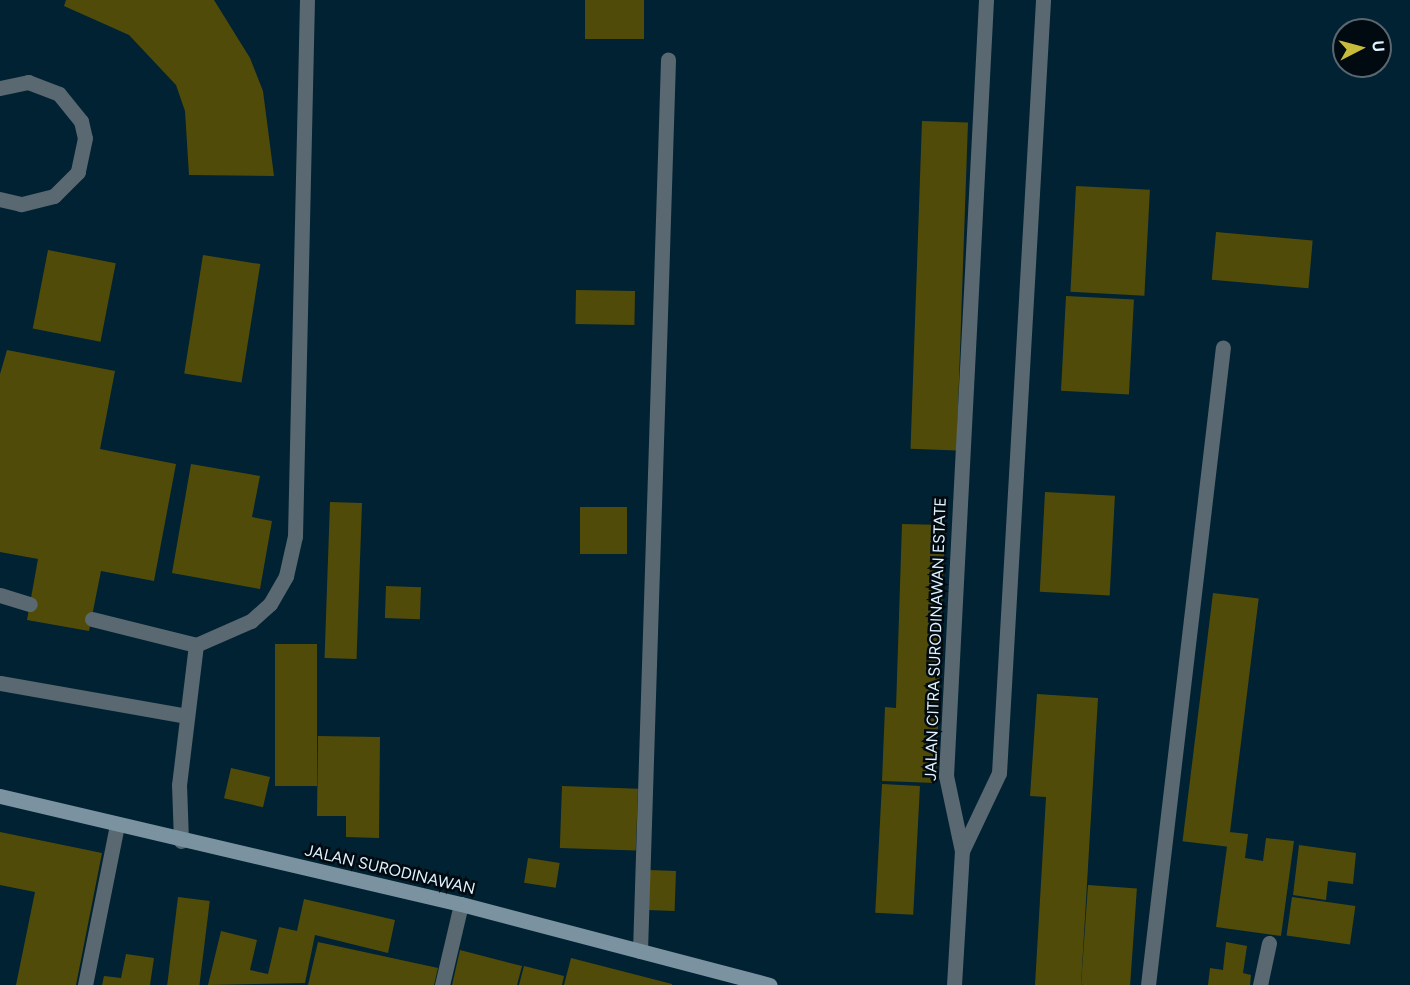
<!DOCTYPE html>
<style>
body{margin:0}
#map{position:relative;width:1410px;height:985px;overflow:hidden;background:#002232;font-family:Figtree,sans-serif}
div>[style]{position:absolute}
.building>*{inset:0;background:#514b09;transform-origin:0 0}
.lane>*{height:15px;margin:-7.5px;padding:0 7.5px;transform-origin:7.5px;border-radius:7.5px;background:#5a6871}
.street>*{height:15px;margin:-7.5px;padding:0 7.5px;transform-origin:7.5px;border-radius:7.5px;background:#5a6871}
.secondary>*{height:15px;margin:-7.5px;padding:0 7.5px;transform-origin:7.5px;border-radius:7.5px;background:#7b92a0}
span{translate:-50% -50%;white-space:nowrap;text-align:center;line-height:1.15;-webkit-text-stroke:5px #010a11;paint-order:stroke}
.street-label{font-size:16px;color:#e0f3fe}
.north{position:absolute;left:1332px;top:18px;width:60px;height:60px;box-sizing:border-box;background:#010a11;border:2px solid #5a6770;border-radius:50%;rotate:84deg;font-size:16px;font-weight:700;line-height:24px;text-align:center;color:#e0f3fe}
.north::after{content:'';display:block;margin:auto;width:21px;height:27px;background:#c7bb3b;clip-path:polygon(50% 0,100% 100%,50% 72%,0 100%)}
</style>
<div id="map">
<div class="building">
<div style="clip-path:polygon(66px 0,214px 0,250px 58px,263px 91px,274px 176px,189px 175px,185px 111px,176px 85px,129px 35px,64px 6px)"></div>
<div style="left:585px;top:0;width:59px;height:39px"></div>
<div style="left:922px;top:121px;width:46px;height:328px;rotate:2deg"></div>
<div style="left:1076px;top:186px;width:74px;height:106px;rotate:3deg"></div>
<div style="left:1216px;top:232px;width:97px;height:48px;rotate:5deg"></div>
<div style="left:48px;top:250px;width:69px;height:80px;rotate:11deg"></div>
<div style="left:203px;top:255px;width:58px;height:120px;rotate:9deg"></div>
<div style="left:576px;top:290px;width:59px;height:34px;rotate:1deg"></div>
<div style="left:1066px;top:296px;width:68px;height:95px;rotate:3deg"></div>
<div style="clip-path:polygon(7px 350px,115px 371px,100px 449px,176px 464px,154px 581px,101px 571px,89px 631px,27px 620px,38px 559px,0 552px,0 374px)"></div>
<div style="clip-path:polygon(191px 464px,260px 476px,252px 517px,272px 521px,260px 589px,172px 573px)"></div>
<div style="left:1045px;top:492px;width:70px;height:100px;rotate:3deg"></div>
<div style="left:330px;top:502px;width:32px;height:156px;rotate:2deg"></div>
<div style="left:580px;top:507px;width:47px;height:47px"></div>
<div style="clip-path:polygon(902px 524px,945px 525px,936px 783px,882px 781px,885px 707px,896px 708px)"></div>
<div style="left:386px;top:586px;width:35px;height:32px;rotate:2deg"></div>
<div style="left:1213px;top:593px;width:46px;height:250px;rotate:7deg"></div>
<div style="left:275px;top:644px;width:42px;height:142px"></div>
<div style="clip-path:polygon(1037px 694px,1098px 698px,1081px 985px,1035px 985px,1046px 797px,1030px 796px)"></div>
<div style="clip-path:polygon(318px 736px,380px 737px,379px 838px,346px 837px,346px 816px,317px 816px)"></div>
<div style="left:231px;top:768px;width:40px;height:31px;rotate:13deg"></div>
<div style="left:882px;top:784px;width:38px;height:129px;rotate:3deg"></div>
<div style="left:562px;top:786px;width:76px;height:62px;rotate:2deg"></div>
<div style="clip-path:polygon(0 832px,102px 853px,76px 985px,16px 985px,35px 892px,0 885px)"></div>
<div style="clip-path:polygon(1229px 832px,1248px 834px,1245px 858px,1263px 861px,1266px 838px,1294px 841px,1281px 936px,1216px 927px)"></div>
<div style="clip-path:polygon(1299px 845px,1356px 853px,1353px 884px,1328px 881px,1326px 900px,1293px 895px)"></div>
<div style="left:528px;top:858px;width:32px;height:25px;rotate:9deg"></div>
<div style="left:649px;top:870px;width:27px;height:40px;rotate:2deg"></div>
<div style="left:1088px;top:885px;width:49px;height:100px;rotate:4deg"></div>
<div style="left:178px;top:897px;width:32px;height:89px;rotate:7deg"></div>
<div style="left:1292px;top:897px;width:64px;height:39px;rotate:8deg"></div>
<div style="clip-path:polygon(304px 899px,395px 920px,388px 953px,315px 935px,305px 983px,208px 985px,221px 931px,257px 940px,250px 970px,268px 974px,279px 927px,297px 931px)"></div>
<div style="clip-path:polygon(318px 942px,438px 968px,434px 985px,308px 985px)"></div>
<div style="clip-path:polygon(1226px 942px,1247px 946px,1243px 973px,1251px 975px,1250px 985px,1208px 985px,1210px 968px,1223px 970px)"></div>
<div style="clip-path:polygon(460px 950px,522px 966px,517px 985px,452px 985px)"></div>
<div style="clip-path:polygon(126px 954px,154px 958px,150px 985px,102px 985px,104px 976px,121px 978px)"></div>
<div style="clip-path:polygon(571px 958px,672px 984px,672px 985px,564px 985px)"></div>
<div style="clip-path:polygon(524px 966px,564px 976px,562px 985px,519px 985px)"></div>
</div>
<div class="lane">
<div style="left:0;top:88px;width:29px;rotate:-12deg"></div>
<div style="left:28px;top:82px;width:33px;rotate:21deg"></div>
<div style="left:59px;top:94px;width:35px;rotate:51deg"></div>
<div style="left:81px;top:121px;width:17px;rotate:77deg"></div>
<div style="left:85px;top:138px;width:35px;rotate:102deg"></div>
<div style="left:78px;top:172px;width:34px;rotate:135deg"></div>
<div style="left:54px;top:196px;width:34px;rotate:166deg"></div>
<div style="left:21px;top:204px;width:22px;rotate:-167deg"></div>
<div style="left:0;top:595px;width:31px;rotate:17deg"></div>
<div style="left:92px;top:619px;width:107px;rotate:14deg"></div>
<div style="left:196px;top:645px;width:60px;rotate:-23.6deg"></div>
<div style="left:251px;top:621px;width:25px;rotate:-42deg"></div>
<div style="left:270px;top:604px;width:32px;rotate:-60deg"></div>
<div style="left:286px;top:576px;width:41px;rotate:-77.3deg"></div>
<div style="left:295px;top:536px;width:536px;rotate:-88.72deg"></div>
<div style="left:0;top:683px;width:190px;rotate:10deg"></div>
<div style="left:181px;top:841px;width:56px;rotate:-92deg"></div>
<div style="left:179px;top:785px;width:141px;rotate:-83.1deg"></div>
</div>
<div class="street">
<div style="left:962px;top:851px;width:86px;rotate:-64.6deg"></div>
<div style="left:999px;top:773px;width:774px;rotate:-86.74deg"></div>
<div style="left:640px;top:951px;width:892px;rotate:-88.2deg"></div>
<div style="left:85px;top:985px;width:163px;rotate:-78.7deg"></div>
<div style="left:442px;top:985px;width:83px;rotate:-76.8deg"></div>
<div style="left:954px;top:985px;width:134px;rotate:-86.6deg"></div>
<div style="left:962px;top:851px;width:77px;rotate:-102deg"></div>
<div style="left:946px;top:776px;width:777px;rotate:-87.05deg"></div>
<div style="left:1148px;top:985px;width:642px;rotate:-83.3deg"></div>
<div style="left:1260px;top:985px;width:43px;rotate:-77.9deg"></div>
</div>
<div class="secondary">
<div style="left:0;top:796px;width:473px;rotate:13.2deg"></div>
<div style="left:461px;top:904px;width:319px;rotate:14.7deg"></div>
</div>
<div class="street-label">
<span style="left:936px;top:639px;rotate:-88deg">JALAN CITRA SURODINAWAN ESTATE</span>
<span style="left:390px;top:870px;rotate:13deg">JALAN SURODINAWAN</span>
</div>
<div class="north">U</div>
</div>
